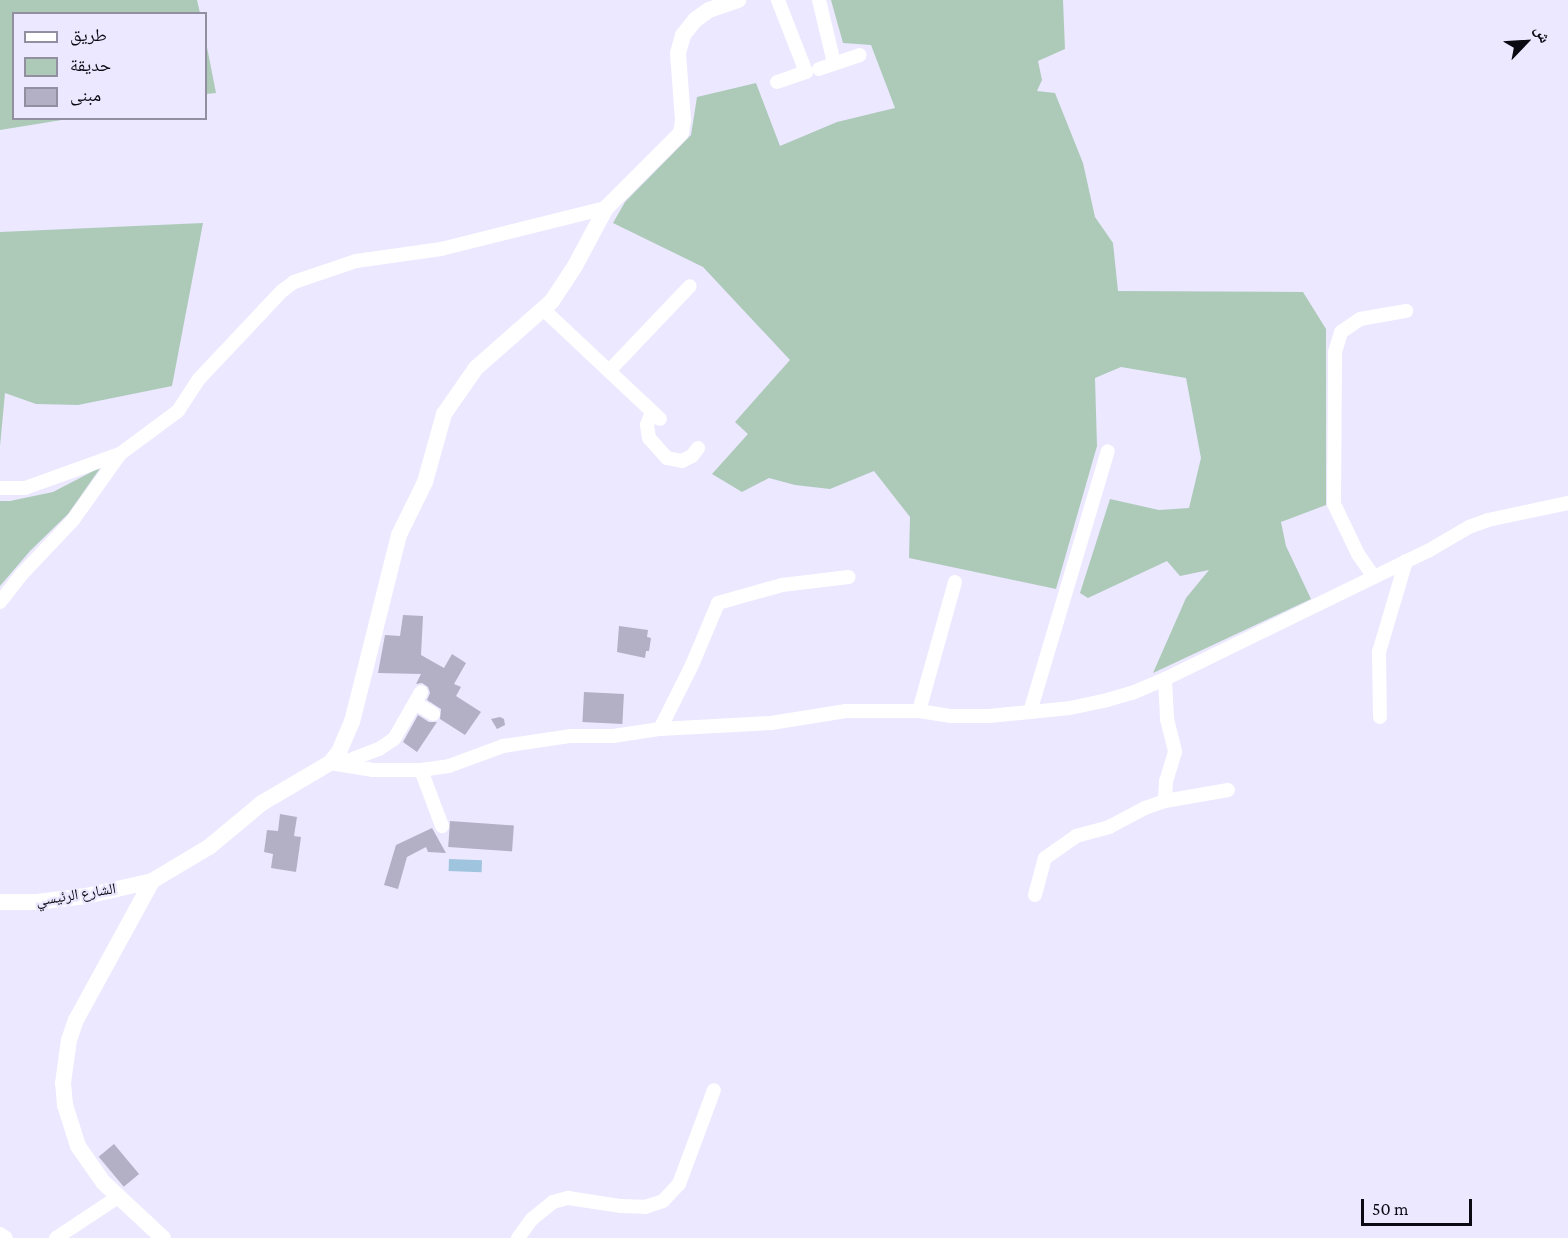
<!DOCTYPE html>
<meta charset="utf-8">
<style>
body{margin:0}
#map{position:relative;width:1568px;height:1238px;overflow:hidden;background:#ebe8ff;font-family:"Crimson Pro","Noto Naskh Arabic",serif}
div>[style]{position:absolute}
.green>*{inset:0;background:#adcab9}
.water>*{inset:0;background:#9fc4dd;transform-origin:0 0}
.building>*{inset:0;background:#b3b0c6;transform-origin:0 0}
.minor>*{height:14px;margin:-7px;padding:0 7px;transform-origin:7px;border-radius:7px;background:#fff}
.tertiary>*{height:16px;margin:-8px;padding:0 8px;transform-origin:8px;border-radius:8px;background:#fff}
span{translate:-50% -50%;white-space:nowrap;text-align:center;line-height:1.15;-webkit-text-stroke:4.5px #ebe8ff;paint-order:stroke}
.street-label{font-size:15px;color:#0b0a12}
.legend{position:absolute;left:12px;top:12px;width:195px;height:108px;box-sizing:border-box;background:#ebe8ff;border:2px solid #918fa0;margin:0;padding:8px 10px;list-style:none;font-size:18px;color:#0b0a12}
.legend li{display:flex;align-items:center;gap:12px;height:30px}
.legend b{width:30px;border:2px solid #918fa0}
.north{position:absolute;left:1496px;top:12px;width:60px;height:60px;-webkit-text-stroke:4px #ebe8ff;paint-order:stroke;rotate:65deg;font-size:16px;font-weight:700;line-height:24px;text-align:center;color:#0b0a12}
.north::after{content:'';display:block;margin:auto;width:21px;height:27px;background:#0b0a12;clip-path:polygon(50% 0,100% 100%,50% 72%,0 100%)}
.scale{position:absolute;left:1361px;top:1199px;width:111px;height:27px;box-sizing:border-box;border:3px solid #0b0a12;border-top:0;padding-left:8px;font-size:18px;line-height:21px;white-space:nowrap;color:#0b0a12;-webkit-text-stroke:4px #ebe8ff;paint-order:stroke}
</style>
<div id="map">
<div class="green">
<div style="clip-path:polygon(0 0,197px 0,200px 13px,14px 14px,14px 118px,68px 119px,0 130px)"></div>
<div style="clip-path:polygon(831px 0,1063px 0,1065px 49px,1038px 61px,1042px 80px,1037px 91px,1055px 93px,1083px 163px,1095px 217px,1113px 243px,1118px 291px,1303px 292px,1326px 329px,1326px 505px,1281px 522px,1286px 546px,1311px 599px,1153px 673px,1186px 598px,1209px 570px,1180px 576px,1167px 561px,1088px 598px,1080px 593px,1110px 499px,1159px 510px,1189px 508px,1201px 458px,1186px 378px,1121px 367px,1095px 378px,1097px 446px,1056px 589px,909px 558px,910px 517px,874px 471px,830px 489px,795px 485px,769px 478px,742px 492px,712px 474px,748px 434px,735px 422px,790px 360px,703px 267px,613px 223px,625px 202px,691px 135px,697px 97px,756px 83px,780px 146px,837px 122px,895px 108px,871px 45px,843px 43px)"></div>
<div style="clip-path:polygon(206px 42px,216px 93px,206px 94px)"></div>
<div style="clip-path:polygon(203px 223px,172px 386px,78px 405px,36px 404px,5px 393px,0 446px,0 232px)"></div>
<div style="clip-path:polygon(101px 467px,68px 514px,30px 551px,0 586px,0 501px,10px 501px,53px 492px)"></div>
</div>
<div class="water">
<div style="left:449px;top:859px;width:33px;height:12px;rotate:2deg"></div>
</div>
<div class="building">
<div style="clip-path:polygon(403px 615px,423px 616px,421px 655px,444px 668px,452px 654px,466px 663px,454px 684px,461px 687px,456px 696px,481px 712px,465px 735px,440px 719px,441px 709px,427px 700px,430px 693px,428px 687px,422px 683px,416px 684px,421px 674px,378px 673px,385px 635px,400px 636px)"></div>
<div style="clip-path:polygon(619px 626px,648px 630px,647px 637px,651px 638px,649px 651px,646px 651px,645px 658px,617px 652px)"></div>
<div style="left:584px;top:692px;width:40px;height:30px;rotate:3deg"></div>
<div style="clip-path:polygon(418px 715px,429px 722px,437px 722px,417px 752px,403px 742px)"></div>
<div style="clip-path:polygon(500px 717px,504px 719px,505px 725px,497px 729px,491px 719px)"></div>
<div style="clip-path:polygon(280px 814px,297px 817px,294px 836px,301px 837px,296px 872px,271px 868px,273px 854px,264px 852px,267px 830px,278px 831px)"></div>
<div style="left:450px;top:821px;width:64px;height:26px;rotate:4deg"></div>
<div style="clip-path:polygon(432px 828px,446px 853px,428px 852px,426px 847px,407px 857px,398px 889px,384px 885px,396px 845px)"></div>
<div style="left:114px;top:1144px;width:39px;height:20px;rotate:50deg"></div>
</div>
<div class="minor">
<div style="left:819px;top:0;width:65px;rotate:76.6deg"></div>
<div style="left:819px;top:69px;width:43px;rotate:-18.9deg"></div>
<div style="left:777px;top:82px;width:31px;rotate:-19deg"></div>
<div style="left:806px;top:72px;width:77px;rotate:-111.3deg"></div>
<div style="left:544px;top:310px;width:159px;rotate:43.2deg"></div>
<div style="left:609px;top:371px;width:117px;rotate:-46.4deg"></div>
<div style="left:652px;top:412px;width:14px;rotate:111deg"></div>
<div style="left:647px;top:425px;width:13px;rotate:81deg"></div>
<div style="left:649px;top:438px;width:27px;rotate:48deg"></div>
<div style="left:667px;top:458px;width:15px;rotate:11deg"></div>
<div style="left:682px;top:461px;width:11px;rotate:-27deg"></div>
<div style="left:692px;top:456px;width:10px;rotate:-53deg"></div>
<div style="left:0;top:488px;width:25px"></div>
<div style="left:25px;top:488px;width:101px;rotate:-19.7deg"></div>
<div style="left:1374px;top:577px;width:28px;rotate:-125deg"></div>
<div style="left:1358px;top:554px;width:55px;rotate:-115.6deg"></div>
<div style="left:1334px;top:504px;width:152px;rotate:-89.6deg"></div>
<div style="left:1335px;top:352px;width:21px;rotate:-73deg"></div>
<div style="left:1341px;top:332px;width:23px;rotate:-34deg"></div>
<div style="left:1360px;top:319px;width:47px;rotate:-9.9deg"></div>
<div style="left:0;top:602px;width:36px;rotate:-52deg"></div>
<div style="left:22px;top:574px;width:74px;rotate:-46.6deg"></div>
<div style="left:73px;top:520px;width:81px;rotate:-54.5deg"></div>
<div style="left:120px;top:454px;width:72px;rotate:-36.6deg"></div>
<div style="left:178px;top:411px;width:37px;rotate:-57deg"></div>
<div style="left:198px;top:380px;width:122px;rotate:-46.7deg"></div>
<div style="left:282px;top:291px;width:15px;rotate:-37deg"></div>
<div style="left:294px;top:282px;width:65px;rotate:-18.7deg"></div>
<div style="left:356px;top:261px;width:86px;rotate:-8deg"></div>
<div style="left:441px;top:249px;width:170px;rotate:-14deg"></div>
<div style="left:1165px;top:679px;width:40px;rotate:87.1deg"></div>
<div style="left:1167px;top:719px;width:34px;rotate:76deg"></div>
<div style="left:1175px;top:752px;width:30px;rotate:107deg"></div>
<div style="left:1166px;top:781px;width:20px;rotate:93deg"></div>
<div style="left:1165px;top:801px;width:64px;rotate:-9.9deg"></div>
<div style="left:415px;top:703px;width:21px;rotate:31deg"></div>
<div style="left:919px;top:711px;width:134px;rotate:-74.4deg"></div>
<div style="left:1030px;top:712px;width:272px;rotate:-73.4deg"></div>
<div style="left:1380px;top:717px;width:65px;rotate:-90.9deg"></div>
<div style="left:1379px;top:652px;width:95px;rotate:-73.5deg"></div>
<div style="left:660px;top:729px;width:72px;rotate:-63.4deg"></div>
<div style="left:692px;top:665px;width:67px;rotate:-67.2deg"></div>
<div style="left:718px;top:603px;width:66px;rotate:-15.7deg"></div>
<div style="left:782px;top:585px;width:67px;rotate:-6.8deg"></div>
<div style="left:330px;top:763px;width:44px;rotate:9.2deg"></div>
<div style="left:373px;top:770px;width:48px"></div>
<div style="left:421px;top:770px;width:28px;rotate:-8deg"></div>
<div style="left:449px;top:766px;width:58px;rotate:-20.3deg"></div>
<div style="left:503px;top:746px;width:69px;rotate:-8.4deg"></div>
<div style="left:571px;top:736px;width:42px"></div>
<div style="left:613px;top:736px;width:48px;rotate:-8.5deg"></div>
<div style="left:660px;top:729px;width:111px;rotate:-3.1deg"></div>
<div style="left:771px;top:723px;width:76px;rotate:-9.1deg"></div>
<div style="left:846px;top:711px;width:73px"></div>
<div style="left:919px;top:711px;width:31px;rotate:9deg"></div>
<div style="left:950px;top:716px;width:39px"></div>
<div style="left:989px;top:716px;width:81px;rotate:-5.6deg"></div>
<div style="left:1070px;top:708px;width:38px;rotate:-12deg"></div>
<div style="left:1107px;top:700px;width:26px;rotate:-16deg"></div>
<div style="left:1132px;top:693px;width:36px;rotate:-23deg"></div>
<div style="left:1165px;top:679px;width:292px;rotate:-26deg"></div>
<div style="left:1428px;top:551px;width:48px;rotate:-30.3deg"></div>
<div style="left:1469px;top:527px;width:20px;rotate:-20deg"></div>
<div style="left:1488px;top:520px;width:82px;rotate:-12deg"></div>
<div style="left:342px;top:763px;width:40px;rotate:-21deg"></div>
<div style="left:379px;top:749px;width:18px;rotate:-34deg"></div>
<div style="left:394px;top:739px;width:54px;rotate:-60.1deg"></div>
<div style="left:421px;top:770px;width:60px;rotate:69.4deg"></div>
<div style="left:1035px;top:895px;width:38px;rotate:-75deg"></div>
<div style="left:1045px;top:858px;width:38px;rotate:-35deg"></div>
<div style="left:1076px;top:836px;width:34px;rotate:-15deg"></div>
<div style="left:1109px;top:827px;width:41px;rotate:-27.8deg"></div>
<div style="left:1145px;top:808px;width:21px;rotate:-19deg"></div>
<div style="left:0;top:1234px;width:7px;rotate:34deg"></div>
<div style="left:56px;top:1238px;width:74px;rotate:-33.5deg"></div>
<div style="left:518px;top:1238px;width:24px;rotate:-54deg"></div>
<div style="left:532px;top:1219px;width:27px;rotate:-39deg"></div>
<div style="left:553px;top:1202px;width:16px;rotate:-15deg"></div>
<div style="left:568px;top:1198px;width:54px;rotate:8.6deg"></div>
<div style="left:621px;top:1206px;width:24px;rotate:2deg"></div>
<div style="left:645px;top:1207px;width:19px;rotate:-18deg"></div>
<div style="left:663px;top:1201px;width:23px;rotate:-47deg"></div>
<div style="left:679px;top:1184px;width:100px;rotate:-69.6deg"></div>
</div>
<div class="tertiary">
<div style="left:0;top:902px;width:37px"></div>
<div style="left:37px;top:902px;width:49px;rotate:-7deg"></div>
<div style="left:86px;top:896px;width:68px;rotate:-12.8deg"></div>
<div style="left:163px;top:1238px;width:82px;rotate:-137deg"></div>
<div style="left:103px;top:1182px;width:44px;rotate:-124.8deg"></div>
<div style="left:78px;top:1146px;width:43px;rotate:-107.6deg"></div>
<div style="left:65px;top:1105px;width:22px;rotate:-95deg"></div>
<div style="left:63px;top:1083px;width:43px;rotate:-82.1deg"></div>
<div style="left:69px;top:1040px;width:21px;rotate:-71deg"></div>
<div style="left:76px;top:1020px;width:158px;rotate:-61.3deg"></div>
<div style="left:152px;top:881px;width:66px;rotate:-30.8deg"></div>
<div style="left:209px;top:847px;width:69px;rotate:-39.7deg"></div>
<div style="left:262px;top:803px;width:79px;rotate:-30.5deg"></div>
<div style="left:330px;top:763px;width:14px;rotate:-51deg"></div>
<div style="left:339px;top:752px;width:33px;rotate:-67deg"></div>
<div style="left:352px;top:722px;width:193px;rotate:-75.9deg"></div>
<div style="left:399px;top:535px;width:59px;rotate:-63.9deg"></div>
<div style="left:425px;top:482px;width:71px;rotate:-74.4deg"></div>
<div style="left:444px;top:414px;width:56px;rotate:-55.2deg"></div>
<div style="left:476px;top:368px;width:101px;rotate:-41.4deg"></div>
<div style="left:552px;top:301px;width:42px;rotate:-56.7deg"></div>
<div style="left:575px;top:266px;width:66px;rotate:-61.9deg"></div>
<div style="left:606px;top:208px;width:106px;rotate:-45deg"></div>
<div style="left:681px;top:133px;width:13px;rotate:-81deg"></div>
<div style="left:683px;top:120px;width:67px;rotate:-94.3deg"></div>
<div style="left:678px;top:53px;width:19px;rotate:-74deg"></div>
<div style="left:683px;top:35px;width:19px;rotate:-51deg"></div>
<div style="left:695px;top:20px;width:17px;rotate:-36deg"></div>
<div style="left:709px;top:10px;width:31px;rotate:-19deg"></div>
</div>
<div class="street-label">
<span style="left:76px;top:895px;rotate:-9deg">الشارع الرئيسي</span>
</div>
<ul class="legend">
<li><b style="height:8px;background:#fff"></b>طريق</li>
<li><b style="height:16px;background:#adcab9"></b>حديقة</li>
<li><b style="height:16px;background:#b3b0c6"></b>مبنى</li>
</ul>
<div class="north">ش</div>
<div class="scale">50 m</div>
</div>
